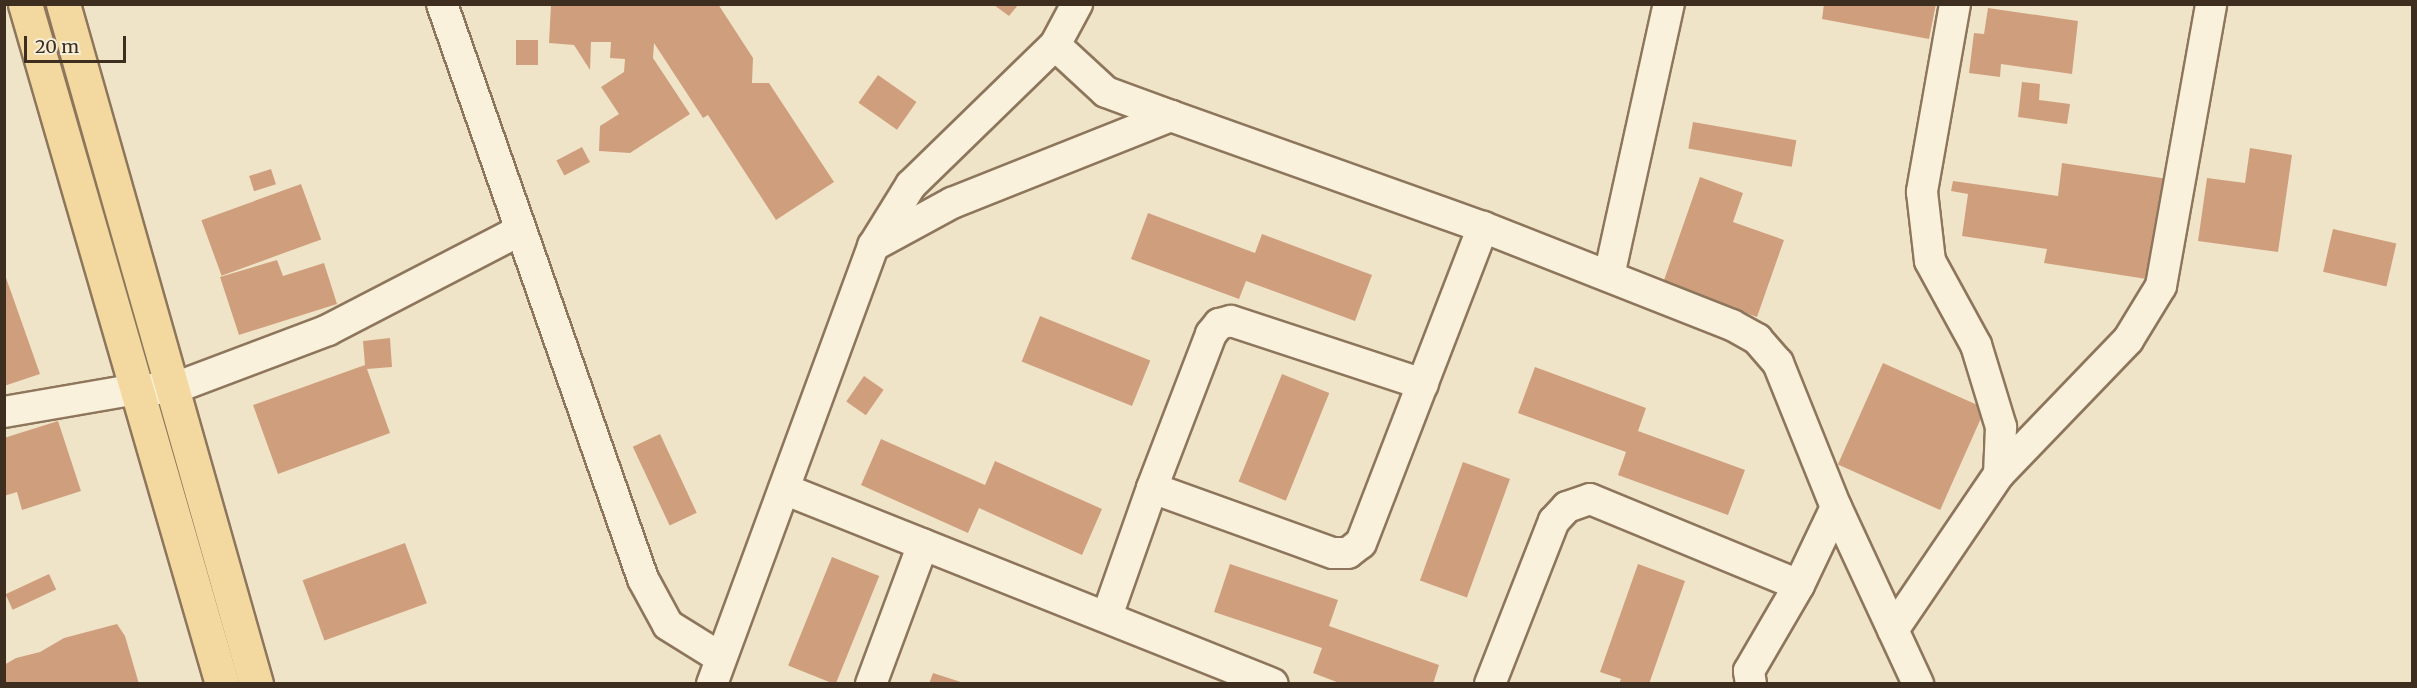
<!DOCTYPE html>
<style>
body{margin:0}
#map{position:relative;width:2417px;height:688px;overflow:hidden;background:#f0e4c8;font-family:Merriweather,serif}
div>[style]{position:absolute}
.building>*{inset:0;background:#cf9f7d;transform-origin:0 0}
.roads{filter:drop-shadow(2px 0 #8d765c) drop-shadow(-2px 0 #8d765c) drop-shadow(0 2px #8d765c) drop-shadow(0 -2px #8d765c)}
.street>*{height:30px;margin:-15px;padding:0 15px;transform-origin:15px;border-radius:15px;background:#faf1dc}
.primary>*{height:33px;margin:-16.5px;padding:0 16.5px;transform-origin:16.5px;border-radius:16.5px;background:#f3d9a0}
span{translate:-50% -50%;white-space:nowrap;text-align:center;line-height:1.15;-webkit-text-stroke:6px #f7eed8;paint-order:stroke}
.frame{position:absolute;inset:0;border:6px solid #3d2e20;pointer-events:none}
.scale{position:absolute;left:24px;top:36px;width:102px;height:27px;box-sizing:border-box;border:3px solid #3d2e20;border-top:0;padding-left:8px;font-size:18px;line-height:21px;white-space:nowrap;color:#3d2e20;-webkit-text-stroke:4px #f7eed8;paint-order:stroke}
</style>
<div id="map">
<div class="building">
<div style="clip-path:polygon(551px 4px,718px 4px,753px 58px,752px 83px,769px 83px,834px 182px,776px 220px,708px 115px,703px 118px,654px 43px,653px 58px,690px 114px,630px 153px,599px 151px,600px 126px,619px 114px,601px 87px,624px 72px,625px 59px,610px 58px,611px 42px,591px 42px,590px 70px,574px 45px,549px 43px)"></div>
<div style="clip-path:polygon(1824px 4px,1936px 4px,1929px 39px,1822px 19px)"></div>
<div style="clip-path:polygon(994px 5px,1018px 5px,1009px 16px)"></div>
<div style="clip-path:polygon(1988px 8px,2078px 21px,2072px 74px,2001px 64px,2000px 77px,1969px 73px,1974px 33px,1984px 34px)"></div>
<div style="left:516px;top:40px;width:22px;height:25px"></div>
<div style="left:878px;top:75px;width:47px;height:34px;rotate:35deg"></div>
<div style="clip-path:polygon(2022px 82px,2040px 84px,2039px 100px,2070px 104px,2067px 124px,2018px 117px)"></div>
<div style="left:1693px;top:122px;width:105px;height:27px;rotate:10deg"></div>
<div style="left:582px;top:147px;width:17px;height:29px;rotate:62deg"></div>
<div style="clip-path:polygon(2250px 148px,2292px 155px,2278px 252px,2198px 241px,2207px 178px,2245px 183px)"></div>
<div style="clip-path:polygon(2062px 163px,2168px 179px,2153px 280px,2044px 263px,2047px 249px,1962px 236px,1968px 194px,1951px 191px,1953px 181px,2058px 196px)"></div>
<div style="left:271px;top:169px;width:16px;height:23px;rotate:72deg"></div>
<div style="clip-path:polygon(1700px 177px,1743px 193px,1733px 222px,1784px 240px,1757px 317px,1663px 283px)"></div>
<div style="left:301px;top:184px;width:59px;height:106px;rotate:70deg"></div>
<div style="clip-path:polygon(1148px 213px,1255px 253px,1262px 234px,1372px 275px,1355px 321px,1246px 281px,1239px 299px,1131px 259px)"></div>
<div style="left:2333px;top:229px;width:65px;height:44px;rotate:13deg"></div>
<div style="clip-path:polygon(277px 260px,283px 276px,324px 263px,337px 304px,239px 335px,220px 277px)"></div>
<div style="clip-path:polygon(4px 272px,40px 374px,4px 386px)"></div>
<div style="left:1040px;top:316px;width:119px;height:49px;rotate:22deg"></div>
<div style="clip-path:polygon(390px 338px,392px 367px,367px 369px,390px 433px,278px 474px,253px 405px,365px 365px,363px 341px)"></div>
<div style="left:1883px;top:363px;width:112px;height:111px;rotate:24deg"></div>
<div style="clip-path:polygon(1535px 367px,1646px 408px,1638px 431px,1745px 470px,1728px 515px,1618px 475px,1626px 452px,1518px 413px)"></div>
<div style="left:1282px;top:374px;width:51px;height:116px;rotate:22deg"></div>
<div style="left:864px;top:376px;width:24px;height:31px;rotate:35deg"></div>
<div style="clip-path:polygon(58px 421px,81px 491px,22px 510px,17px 492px,4px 496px,4px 438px)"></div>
<div style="left:660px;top:434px;width:87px;height:30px;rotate:65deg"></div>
<div style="clip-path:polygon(881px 439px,985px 485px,995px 461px,1102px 509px,1082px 555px,979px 508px,968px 533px,861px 485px)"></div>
<div style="left:1463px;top:462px;width:50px;height:126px;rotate:20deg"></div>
<div style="left:405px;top:543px;width:64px;height:109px;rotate:70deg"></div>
<div style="left:832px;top:557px;width:51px;height:117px;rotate:22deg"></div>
<div style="clip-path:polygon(1230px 564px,1338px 600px,1329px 626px,1439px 665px,1433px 684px,1342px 684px,1313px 673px,1322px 648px,1214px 612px)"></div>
<div style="clip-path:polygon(1638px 564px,1685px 581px,1649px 684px,1619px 684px,1621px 679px,1600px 672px)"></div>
<div style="left:49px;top:574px;width:17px;height:48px;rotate:65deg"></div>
<div style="clip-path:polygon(117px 624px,125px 636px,139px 684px,6px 684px,4px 665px,16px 658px,40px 652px,64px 638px)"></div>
<div style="clip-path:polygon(933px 673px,964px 683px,964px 684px,929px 684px)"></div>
</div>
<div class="roads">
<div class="street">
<div style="left:442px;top:4px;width:609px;rotate:70.73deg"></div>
<div style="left:643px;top:579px;width:52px;rotate:61.5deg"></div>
<div style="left:668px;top:625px;width:62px;rotate:31.9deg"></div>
<div style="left:1955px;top:4px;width:191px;rotate:100deg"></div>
<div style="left:1922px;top:192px;width:69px;rotate:83.4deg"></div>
<div style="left:1930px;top:261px;width:96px;rotate:61.3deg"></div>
<div style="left:1976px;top:345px;width:86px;rotate:73deg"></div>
<div style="left:2001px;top:427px;width:47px;rotate:92.4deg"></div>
<div style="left:1055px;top:45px;width:69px;rotate:42.7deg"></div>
<div style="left:1106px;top:92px;width:69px;rotate:20.3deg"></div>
<div style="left:875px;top:243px;width:68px;rotate:-58.2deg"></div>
<div style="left:911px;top:185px;width:201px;rotate:-44.2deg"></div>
<div style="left:1055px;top:45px;width:47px;rotate:-61.8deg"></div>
<div style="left:1609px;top:276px;width:279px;rotate:-77.6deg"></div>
<div style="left:4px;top:412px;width:135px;rotate:-9.8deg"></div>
<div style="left:137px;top:389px;width:35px"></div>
<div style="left:172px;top:389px;width:167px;rotate:-20.7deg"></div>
<div style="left:328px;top:330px;width:217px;rotate:-27.4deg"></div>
<div style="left:1152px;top:488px;width:165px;rotate:-69deg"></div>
<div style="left:1211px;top:334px;width:13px;rotate:-51deg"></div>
<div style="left:1219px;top:324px;width:12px;rotate:-14deg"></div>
<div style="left:1231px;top:321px;width:202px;rotate:18.2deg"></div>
<div style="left:784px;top:489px;width:526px;rotate:21.74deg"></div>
<div style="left:1107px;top:616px;width:136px;rotate:-70.6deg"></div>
<div style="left:1152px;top:488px;width:192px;rotate:19.8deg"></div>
<div style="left:1333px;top:553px;width:15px"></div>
<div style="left:1348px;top:553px;width:16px;rotate:-38deg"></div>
<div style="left:1361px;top:543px;width:339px;rotate:-68.9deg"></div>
<div style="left:1893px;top:630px;width:189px;rotate:-55.8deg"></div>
<div style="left:1999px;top:474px;width:186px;rotate:-46.1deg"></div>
<div style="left:2128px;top:340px;width:63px;rotate:-58.6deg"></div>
<div style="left:2161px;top:286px;width:286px;rotate:-79.9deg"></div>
<div style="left:712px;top:684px;width:467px;rotate:-69.8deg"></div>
<div style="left:873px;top:246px;width:90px;rotate:-28.6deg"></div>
<div style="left:952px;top:203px;width:236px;rotate:-21.7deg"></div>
<div style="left:1171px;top:116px;width:331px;rotate:19.6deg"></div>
<div style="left:1483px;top:227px;width:268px;rotate:21.5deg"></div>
<div style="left:1732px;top:325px;width:29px;rotate:29deg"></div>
<div style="left:1757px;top:339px;width:32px;rotate:49deg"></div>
<div style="left:1778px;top:363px;width:155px;rotate:68.1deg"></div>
<div style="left:1836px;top:507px;width:195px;rotate:65.1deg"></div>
<div style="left:871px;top:684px;width:149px;rotate:-69.6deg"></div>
<div style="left:1490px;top:684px;width:175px;rotate:-68.6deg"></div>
<div style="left:1554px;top:521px;width:19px;rotate:-47deg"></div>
<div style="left:1567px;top:507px;width:24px;rotate:-19deg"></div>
<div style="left:1590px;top:499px;width:226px;rotate:22.4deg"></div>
<div style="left:1799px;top:585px;width:86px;rotate:-64.6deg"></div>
<div style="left:1751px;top:684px;width:13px;rotate:-99deg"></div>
<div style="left:1749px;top:671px;width:99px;rotate:-59.8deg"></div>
</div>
<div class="primary">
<div style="left:25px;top:4px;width:708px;rotate:73.84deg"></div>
<div style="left:63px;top:4px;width:707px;rotate:74.15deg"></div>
</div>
</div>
<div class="frame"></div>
<div class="scale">20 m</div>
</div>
